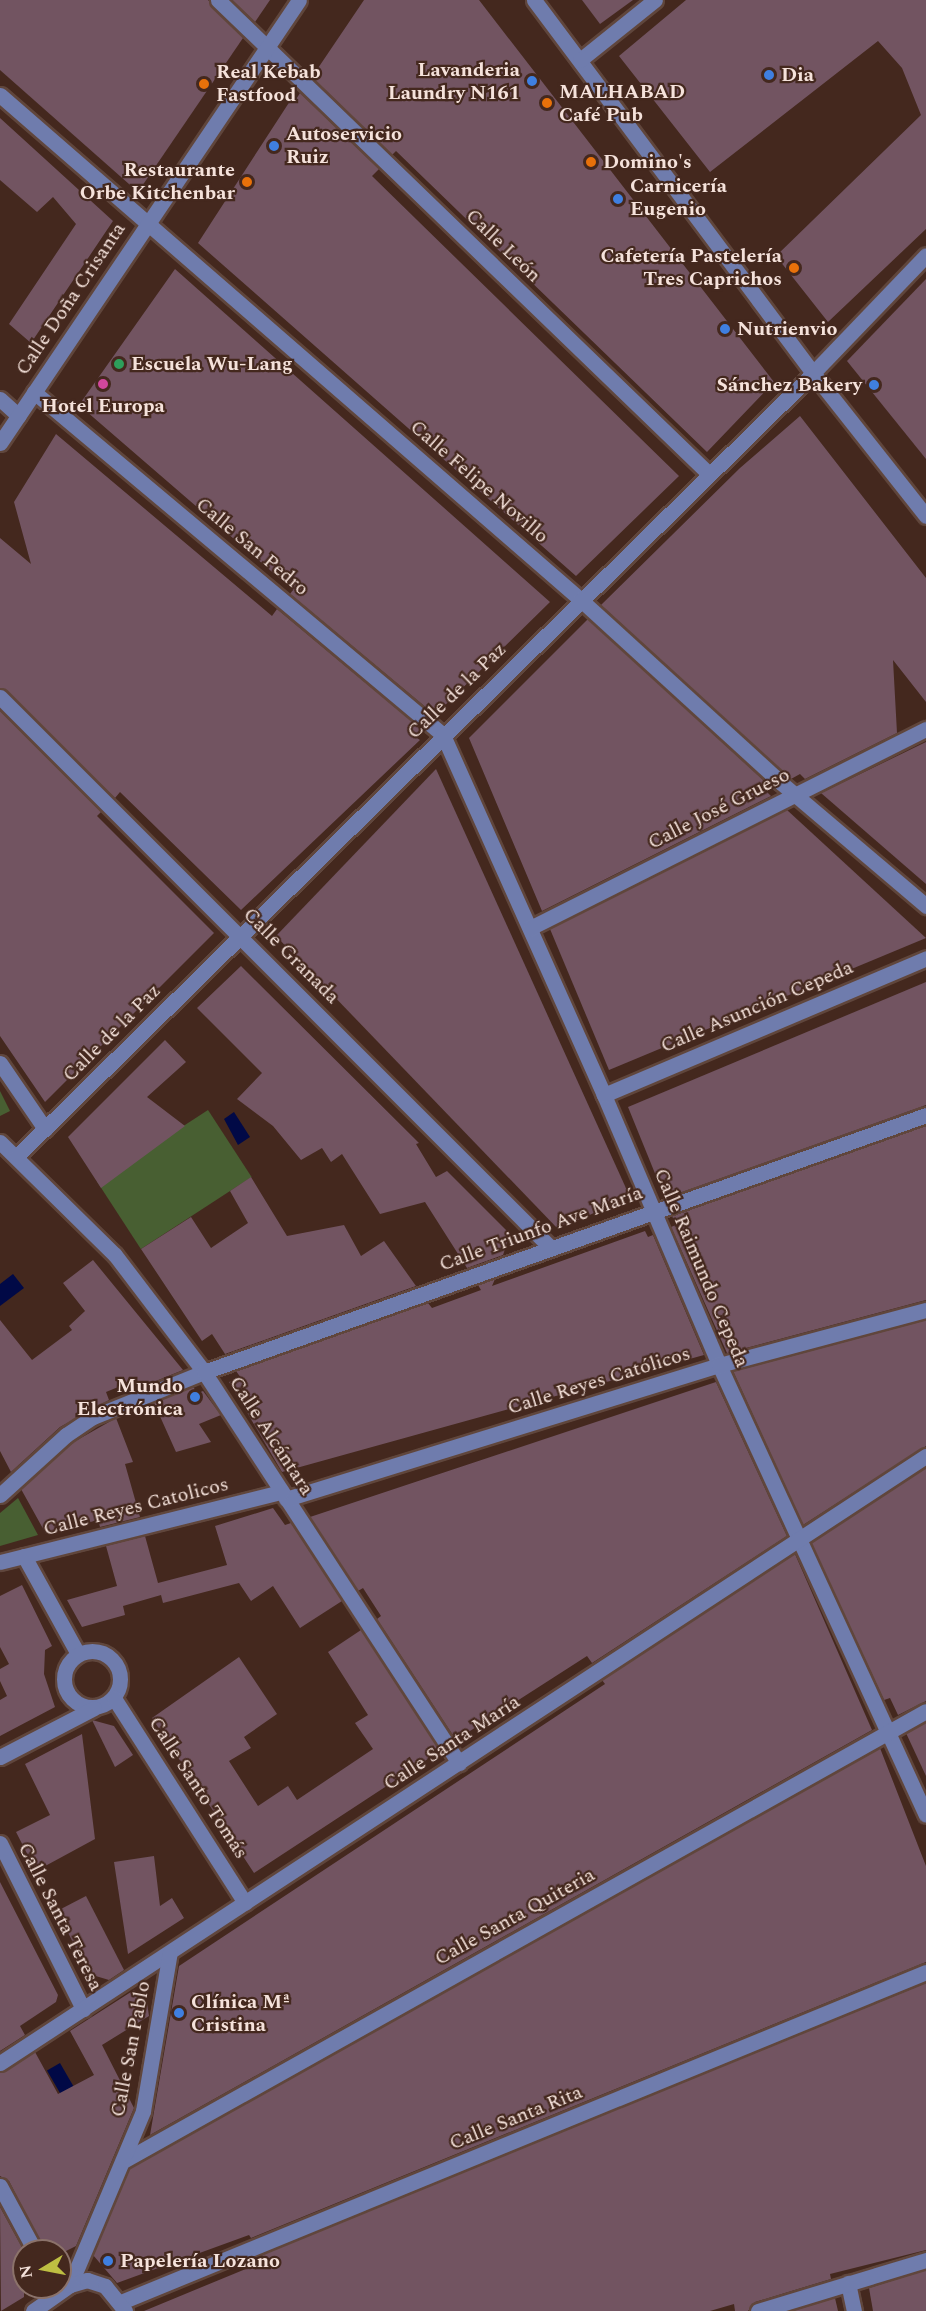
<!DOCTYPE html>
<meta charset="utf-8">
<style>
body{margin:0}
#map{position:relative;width:926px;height:2311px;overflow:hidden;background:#44281e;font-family:Spectral,serif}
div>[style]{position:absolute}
.green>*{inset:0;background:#485f32;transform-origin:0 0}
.water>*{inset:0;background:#010946;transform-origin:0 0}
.building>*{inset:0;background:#725461}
.roads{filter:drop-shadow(2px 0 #60463c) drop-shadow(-2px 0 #60463c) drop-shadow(0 2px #60463c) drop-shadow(0 -2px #60463c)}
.minor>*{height:15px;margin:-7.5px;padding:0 7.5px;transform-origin:7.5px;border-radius:7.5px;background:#6f7cad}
.minor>.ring{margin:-7.5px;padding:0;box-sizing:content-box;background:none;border:15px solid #6f7cad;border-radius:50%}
.dots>*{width:16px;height:16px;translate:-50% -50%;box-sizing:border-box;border:3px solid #44281e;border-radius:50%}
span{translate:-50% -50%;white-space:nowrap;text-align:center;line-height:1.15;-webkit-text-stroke:4.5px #44281e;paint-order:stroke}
.poi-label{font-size:20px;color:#f5e2db;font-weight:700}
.right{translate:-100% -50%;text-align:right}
.left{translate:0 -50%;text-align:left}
.street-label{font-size:20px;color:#f5e2db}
.north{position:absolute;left:12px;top:2239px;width:60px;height:60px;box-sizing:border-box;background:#44281e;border:2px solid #8b726a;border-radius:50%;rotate:260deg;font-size:16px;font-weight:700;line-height:24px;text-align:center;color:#f5e2db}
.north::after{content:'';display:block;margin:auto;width:21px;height:27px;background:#bebf42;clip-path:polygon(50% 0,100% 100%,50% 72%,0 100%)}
</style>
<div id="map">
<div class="green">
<div style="clip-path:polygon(0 1091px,10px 1111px,0 1116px)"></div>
<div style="left:208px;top:1110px;width:80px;height:132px;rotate:57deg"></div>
<div style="clip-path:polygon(18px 1498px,38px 1535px,0 1546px,0 1513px)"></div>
</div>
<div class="water">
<div style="clip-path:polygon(234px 1112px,250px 1137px,238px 1145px,224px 1119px)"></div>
<div style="clip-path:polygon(13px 1274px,24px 1288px,0 1306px,0 1284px)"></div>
<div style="left:60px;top:2063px;width:32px;height:15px;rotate:60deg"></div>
</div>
<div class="building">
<div style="clip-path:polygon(0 0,208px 0,243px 38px,138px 192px,0 70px)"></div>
<div style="clip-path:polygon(232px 0,270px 0,255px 22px)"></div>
<div style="clip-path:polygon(364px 0,479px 0,774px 382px,707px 452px,396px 151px,392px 155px,312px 77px)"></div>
<div style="clip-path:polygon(582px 0,633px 0,600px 24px)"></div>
<div style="clip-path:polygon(686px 0,926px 0,926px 229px,828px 322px,776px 256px,921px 115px,902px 68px,878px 41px,710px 172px,619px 56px)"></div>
<div style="clip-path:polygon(300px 93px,379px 169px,372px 176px,679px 476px,576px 576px,198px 243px,292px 98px,295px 101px)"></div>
<div style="clip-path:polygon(0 118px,113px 221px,31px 343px,9px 324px,76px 224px,53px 197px,37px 212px,0 180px)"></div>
<div style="clip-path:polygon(175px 269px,550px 602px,435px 715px,290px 594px,293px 590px,79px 405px)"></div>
<div style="clip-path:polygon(926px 279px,926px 459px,847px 361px)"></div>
<div style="clip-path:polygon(800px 416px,926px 578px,926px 702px,893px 660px,897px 733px,805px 779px,800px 774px,791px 779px,786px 775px,601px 605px,740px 468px)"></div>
<div style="clip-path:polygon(56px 434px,272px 616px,277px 609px,421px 729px,414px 736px,420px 740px,241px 910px,120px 792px,115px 798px,0 688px,0 538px,31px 564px,14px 502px)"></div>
<div style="clip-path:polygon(588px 619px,772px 788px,766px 791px,771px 796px,542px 911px,469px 738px)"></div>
<div style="clip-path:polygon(0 711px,101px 812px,97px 816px,214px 933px,45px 1102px,0 1036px)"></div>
<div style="clip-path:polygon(926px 742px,926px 884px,821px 793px)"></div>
<div style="clip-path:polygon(436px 769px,630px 1197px,558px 1229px,276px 936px)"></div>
<div style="clip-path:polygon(787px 810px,926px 938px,609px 1070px,550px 929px)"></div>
<div style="clip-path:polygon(241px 966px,419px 1143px,416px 1144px,436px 1177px,447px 1171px,510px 1234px,503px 1255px,467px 1268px,425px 1202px,380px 1214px,342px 1154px,331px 1162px,322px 1148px,301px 1160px,273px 1126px,237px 1099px,262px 1073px,197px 1008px)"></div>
<div style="clip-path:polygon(926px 982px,926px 1105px,665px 1198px,628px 1107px)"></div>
<div style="clip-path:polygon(165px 1040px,186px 1062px,147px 1097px,185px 1126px,101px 1188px,68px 1137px)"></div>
<div style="clip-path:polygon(926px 1125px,926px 1300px,727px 1353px,671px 1227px,676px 1225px,672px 1216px)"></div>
<div style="clip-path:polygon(251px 1177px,287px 1236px,344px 1225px,361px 1256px,384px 1241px,416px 1286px,225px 1354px,212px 1334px,202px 1341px,141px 1249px,191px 1217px,211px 1248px,248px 1223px,230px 1191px)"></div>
<div style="clip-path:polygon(645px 1231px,648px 1237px,653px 1235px,704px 1355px,282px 1472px,229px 1382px,241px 1378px,236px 1371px,428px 1303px,432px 1308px,481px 1290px,478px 1285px,495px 1279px,492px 1286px)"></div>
<div style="clip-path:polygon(93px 1260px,183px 1370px,146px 1385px,144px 1381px,128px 1383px,106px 1392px,109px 1400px,60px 1427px,11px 1472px,0 1451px,0 1320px,32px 1360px,72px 1330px,69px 1326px,85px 1311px,63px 1283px)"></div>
<div style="clip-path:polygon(926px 1320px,926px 1446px,803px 1525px,733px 1371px)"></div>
<div style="clip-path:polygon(716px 1382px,787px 1536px,592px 1663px,587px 1656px,456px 1740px,377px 1619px,381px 1616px,363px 1588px,358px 1591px,310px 1517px)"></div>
<div style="clip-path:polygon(193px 1387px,198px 1393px,203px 1391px,221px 1415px,199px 1424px,211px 1442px,176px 1452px,154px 1403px)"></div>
<div style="clip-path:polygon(116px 1418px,133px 1462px,125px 1464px,140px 1517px,100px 1527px,98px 1520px,46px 1534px,21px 1489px,72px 1443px)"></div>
<div style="clip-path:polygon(926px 1468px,926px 1701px,898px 1715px,890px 1698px,884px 1700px,811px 1543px)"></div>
<div style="clip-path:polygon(273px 1508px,285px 1525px,291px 1523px,342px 1601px,300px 1628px,273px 1586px,251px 1601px,239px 1583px,163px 1603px,161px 1595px,123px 1606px,125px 1615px,82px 1627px,67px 1600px,117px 1586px,106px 1546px,145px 1536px,158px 1583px,227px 1565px,215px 1526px)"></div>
<div style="clip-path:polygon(795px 1554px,872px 1730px,150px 2135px,179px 1966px,605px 1684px,602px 1680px)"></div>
<div style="clip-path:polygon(22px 1585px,52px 1646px,45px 1650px,44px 1674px,55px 1707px,0 1736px,0 1700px,7px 1696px,0 1681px,0 1669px,9px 1664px,0 1647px,0 1596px)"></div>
<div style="clip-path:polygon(361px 1630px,440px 1751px,254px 1873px,152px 1718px,239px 1657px,277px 1714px,244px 1737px,251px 1748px,229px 1761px,258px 1806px,288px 1786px,297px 1800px,373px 1749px,355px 1723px,368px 1715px,328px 1652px)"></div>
<div style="clip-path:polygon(92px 1720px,114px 1726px,133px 1755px,115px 1767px)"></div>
<div style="clip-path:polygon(926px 1722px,926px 1776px,906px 1733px)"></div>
<div style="clip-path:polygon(82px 1734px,95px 1839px,36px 1871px,16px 1832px,50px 1815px,25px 1764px)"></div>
<div style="clip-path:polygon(880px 1748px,926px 1866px,926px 1962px,251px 2238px,249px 2235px,117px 2283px,93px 2255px,129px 2169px)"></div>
<div style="clip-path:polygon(154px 1856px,160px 1906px,172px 1898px,184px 1918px,128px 1954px,114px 1862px)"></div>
<div style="clip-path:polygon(0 1882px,58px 1995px,56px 2002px,20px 2026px,25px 2035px,0 2051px)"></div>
<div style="clip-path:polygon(86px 1896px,124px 1970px,109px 1980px,89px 1974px,57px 1911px)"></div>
<div style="clip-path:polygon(926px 1983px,926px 2250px,830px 2274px,831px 2279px,755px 2302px,748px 2311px,735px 2311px,734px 2304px,710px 2311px,144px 2311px,260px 2263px,258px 2256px)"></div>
<div style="clip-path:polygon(134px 1990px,139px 1998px,146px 1996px,149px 2016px,102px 2045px,134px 2108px,76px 2246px,66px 2251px,45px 2251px,9px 2181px,0 2176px,0 2073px,35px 2052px,58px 2094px,94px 2075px,70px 2031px)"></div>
<div style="clip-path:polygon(0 2207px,24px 2251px,24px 2259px,17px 2260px,24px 2273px,24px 2297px,1px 2311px)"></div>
<div style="clip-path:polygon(926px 2270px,926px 2311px,873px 2311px,869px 2288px)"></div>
<div style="clip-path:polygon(835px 2298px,838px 2311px,792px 2311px)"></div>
</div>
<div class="roads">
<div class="minor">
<div style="left:218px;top:0;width:682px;rotate:43.99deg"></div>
<div style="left:534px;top:0;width:466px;rotate:53.2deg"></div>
<div style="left:813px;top:373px;width:182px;rotate:51.7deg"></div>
<div style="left:580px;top:60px;width:96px;rotate:-38.7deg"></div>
<div style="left:0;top:95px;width:770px;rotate:41deg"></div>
<div style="left:581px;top:600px;width:270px;rotate:42.4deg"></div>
<div style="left:780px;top:782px;width:192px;rotate:40.3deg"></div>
<div style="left:34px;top:392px;width:534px;rotate:39.98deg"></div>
<div style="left:443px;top:735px;width:394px;rotate:65.9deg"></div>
<div style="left:604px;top:1095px;width:293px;rotate:66.9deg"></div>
<div style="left:719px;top:1365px;width:495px;rotate:65.3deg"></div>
<div style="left:0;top:399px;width:25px;rotate:42deg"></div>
<div style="left:0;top:443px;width:534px;rotate:-55.98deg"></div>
<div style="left:0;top:697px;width:779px;rotate:45deg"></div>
<div style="left:530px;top:928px;width:443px;rotate:-26.7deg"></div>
<div style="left:0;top:1063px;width:80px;rotate:55.7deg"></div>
<div style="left:604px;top:1095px;width:350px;rotate:-23deg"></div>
<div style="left:0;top:1142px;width:161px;rotate:44.5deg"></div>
<div style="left:115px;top:1255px;width:147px;rotate:52.7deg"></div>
<div style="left:204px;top:1372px;width:467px;rotate:56.9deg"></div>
<div style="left:17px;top:1156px;width:1117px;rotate:-44.53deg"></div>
<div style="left:813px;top:373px;width:163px;rotate:-46.2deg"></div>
<div style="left:0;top:1495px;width:89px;rotate:-42.3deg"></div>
<div style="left:66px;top:1435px;width:32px;rotate:-34deg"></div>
<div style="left:93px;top:1417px;width:120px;rotate:-22.1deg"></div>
<div style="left:204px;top:1372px;width:766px;rotate:-19.59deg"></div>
<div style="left:286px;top:1499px;width:453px;rotate:-17.2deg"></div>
<div style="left:719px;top:1365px;width:214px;rotate:-14.9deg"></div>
<div style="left:24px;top:1556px;width:112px;rotate:61.1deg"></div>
<div style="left:0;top:1562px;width:290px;rotate:-14deg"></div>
<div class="ring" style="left:64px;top:1651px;width:41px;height:41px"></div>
<div style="left:114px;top:1698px;width:243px;rotate:57.4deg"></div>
<div style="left:0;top:1757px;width:106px;rotate:-27.5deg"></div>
<div style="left:0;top:1843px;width:186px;rotate:63.4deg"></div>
<div style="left:0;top:2063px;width:1107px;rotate:-33.25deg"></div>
<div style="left:125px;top:2160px;width:918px;rotate:-29.27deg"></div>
<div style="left:0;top:2186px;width:74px;rotate:61.7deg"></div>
<div style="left:848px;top:2283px;width:29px;rotate:78deg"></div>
<div style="left:70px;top:2285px;width:189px;rotate:-67.2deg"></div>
<div style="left:143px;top:2111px;width:161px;rotate:-80.4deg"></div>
<div style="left:121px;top:2302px;width:870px;rotate:-22.29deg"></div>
<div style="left:33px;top:2311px;width:45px;rotate:-35.1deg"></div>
<div style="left:70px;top:2285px;width:18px;rotate:-16deg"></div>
<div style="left:87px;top:2280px;width:19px;rotate:18deg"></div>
<div style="left:105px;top:2286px;width:32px;rotate:51deg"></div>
<div style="left:758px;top:2311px;width:176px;rotate:-16.9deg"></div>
</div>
</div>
<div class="dots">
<div style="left:769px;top:75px;background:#3f7fe0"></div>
<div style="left:532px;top:81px;background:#3f7fe0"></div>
<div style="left:204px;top:84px;background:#e8710a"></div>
<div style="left:547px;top:103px;background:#e8710a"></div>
<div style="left:274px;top:146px;background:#3f7fe0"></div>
<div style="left:591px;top:162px;background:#e8710a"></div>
<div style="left:247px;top:182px;background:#e8710a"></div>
<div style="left:618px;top:199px;background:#3f7fe0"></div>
<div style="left:794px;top:268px;background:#e8710a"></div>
<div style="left:725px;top:329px;background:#3f7fe0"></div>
<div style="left:119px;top:364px;background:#2e9e5b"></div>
<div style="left:103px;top:384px;background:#d1479c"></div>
<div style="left:874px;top:385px;background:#3f7fe0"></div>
<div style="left:195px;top:1397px;background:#3f7fe0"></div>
<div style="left:179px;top:2013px;background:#3f7fe0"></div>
<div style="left:108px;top:2261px;background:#3f7fe0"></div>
</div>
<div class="poi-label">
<span class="right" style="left:520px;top:82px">Lavanderia<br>Laundry N161</span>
<span class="left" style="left:216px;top:84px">Real Kebab<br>Fastfood</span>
<span class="left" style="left:781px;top:75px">Dia</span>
<span class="left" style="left:559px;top:104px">MALHABAD<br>Café Pub</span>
<span class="left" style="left:286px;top:146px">Autoservicio<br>Ruiz</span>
<span class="left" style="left:603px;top:162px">Domino's</span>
<span class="right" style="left:235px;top:182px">Restaurante<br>Orbe Kitchenbar</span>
<span class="left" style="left:630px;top:198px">Carnicería<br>Eugenio</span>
<span class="right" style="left:782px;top:268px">Cafetería Pastelería<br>Tres Caprichos</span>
<span class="left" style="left:737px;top:329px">Nutrienvio</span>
<span class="left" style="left:131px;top:364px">Escuela Wu-Lang</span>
<span class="right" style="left:862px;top:385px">Sánchez Bakery</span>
<span style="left:103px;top:406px">Hotel Europa</span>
<span class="right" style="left:183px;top:1398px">Mundo<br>Electrónica</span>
<span class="left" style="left:191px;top:2014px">Clínica Mª<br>Cristina</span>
<span class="left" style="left:120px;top:2261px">Papelería Lozano</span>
</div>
<div class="street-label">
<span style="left:503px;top:246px;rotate:44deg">Calle León</span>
<span style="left:71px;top:299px;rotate:-56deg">Calle Doña Crisanta</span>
<span style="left:479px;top:482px;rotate:41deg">Calle Felipe Novillo</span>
<span style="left:252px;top:547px;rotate:40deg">Calle San Pedro</span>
<span style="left:457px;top:691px;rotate:-44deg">Calle de la Paz</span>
<span style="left:719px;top:809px;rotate:-27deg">Calle José Grueso</span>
<span style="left:291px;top:956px;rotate:45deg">Calle Granada</span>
<span style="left:757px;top:1007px;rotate:-23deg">Calle Asunción Cepeda</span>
<span style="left:112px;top:1033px;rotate:-45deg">Calle de la Paz</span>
<span style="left:541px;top:1229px;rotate:-20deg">Calle Triunfo Ave María</span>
<span style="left:701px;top:1268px;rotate:67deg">Calle Raimundo Cepeda</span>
<span style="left:599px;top:1381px;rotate:-17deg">Calle Reyes Católicos</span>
<span style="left:271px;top:1436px;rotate:57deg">Calle Alcántara</span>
<span style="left:136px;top:1507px;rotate:-14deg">Calle Reyes Catolicos</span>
<span style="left:452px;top:1743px;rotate:-33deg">Calle Santa María</span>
<span style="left:198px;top:1788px;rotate:57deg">Calle Santo Tomás</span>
<span style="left:60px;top:1917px;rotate:63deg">Calle Santa Teresa</span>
<span style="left:515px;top:1917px;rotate:-29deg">Calle Santa Quiteria</span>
<span style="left:131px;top:2049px;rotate:-79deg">Calle San Pablo</span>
<span style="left:516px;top:2118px;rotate:-22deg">Calle Santa Rita</span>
</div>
<div class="north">N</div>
</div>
